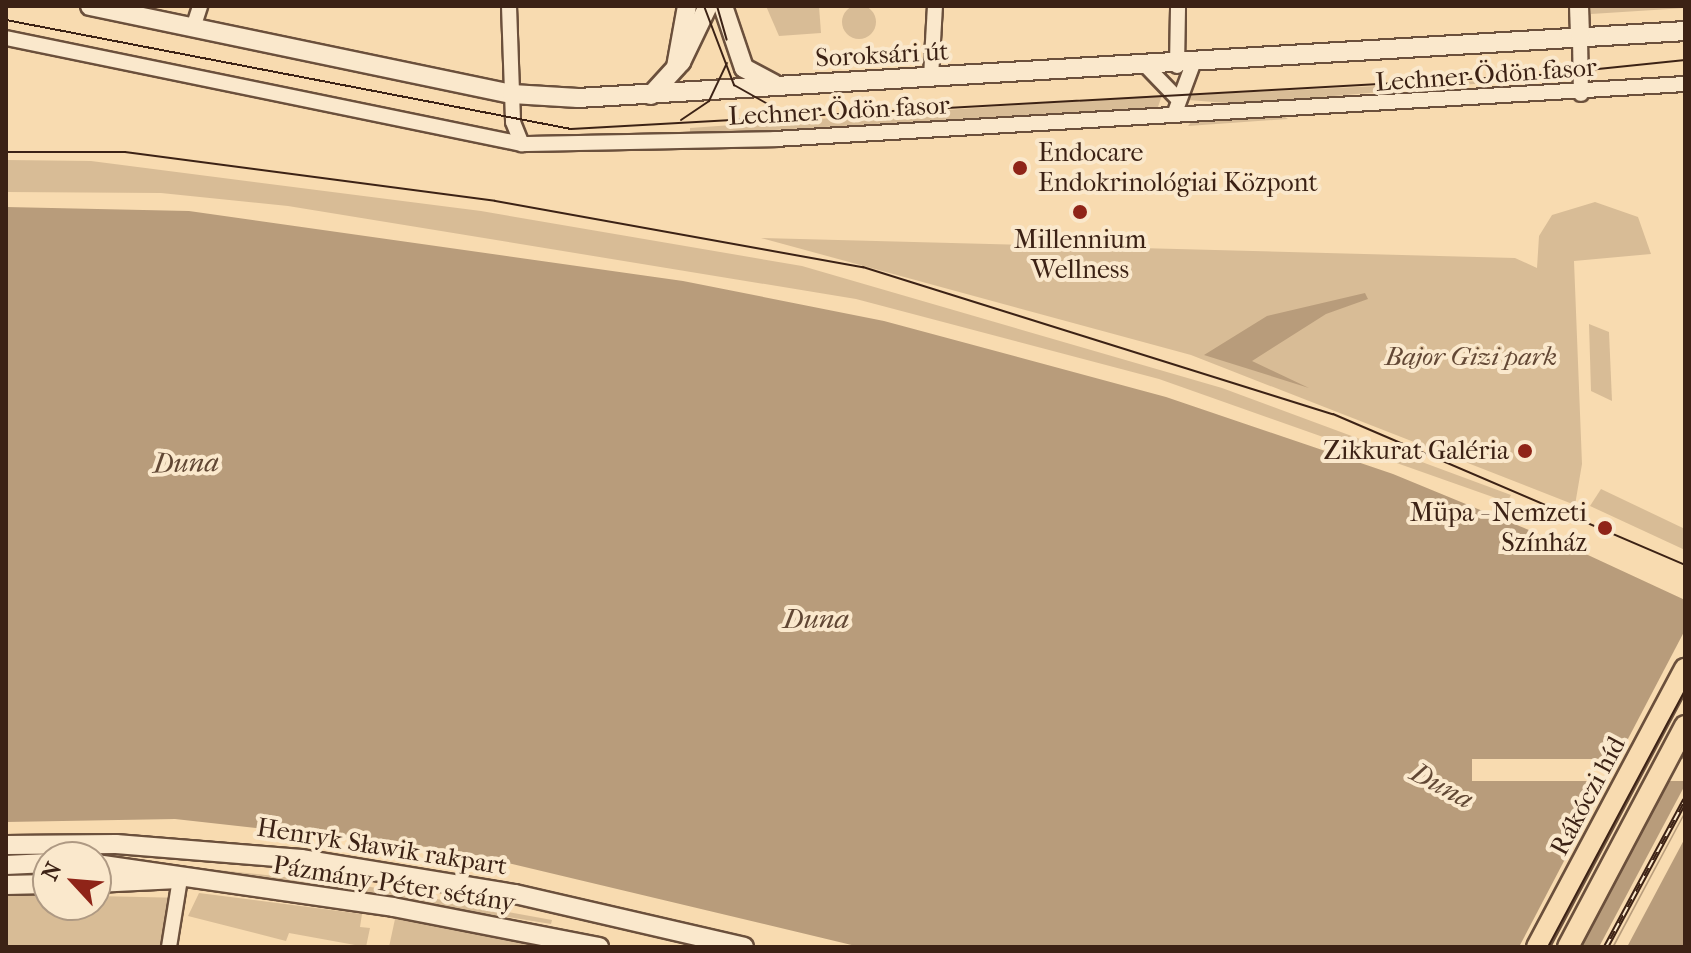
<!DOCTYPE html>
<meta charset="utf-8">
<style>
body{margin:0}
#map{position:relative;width:1691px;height:953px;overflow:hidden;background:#f8dbb0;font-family:"IM FELL French Canon",serif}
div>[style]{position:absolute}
.green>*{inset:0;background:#d8bc96}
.round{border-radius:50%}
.water>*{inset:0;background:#b89c7b}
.pier>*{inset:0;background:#f8dbb0;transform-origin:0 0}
.roads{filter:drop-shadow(2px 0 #6b503c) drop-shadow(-2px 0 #6b503c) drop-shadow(0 2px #6b503c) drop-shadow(0 -2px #6b503c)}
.street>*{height:14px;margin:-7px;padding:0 7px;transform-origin:7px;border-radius:7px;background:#fae8cc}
.secondary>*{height:18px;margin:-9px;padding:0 9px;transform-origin:9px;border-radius:9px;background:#fae8cc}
.primary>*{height:20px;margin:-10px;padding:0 10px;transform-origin:10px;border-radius:10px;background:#f8dbb0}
.tram>*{height:2px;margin:-1px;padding:0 1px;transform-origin:1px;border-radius:1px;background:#3c2215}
.rail>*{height:6px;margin-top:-3px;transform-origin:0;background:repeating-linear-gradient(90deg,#fae8cc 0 9px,#3c2215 0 18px);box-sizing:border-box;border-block:2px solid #3c2215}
.dots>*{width:22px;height:22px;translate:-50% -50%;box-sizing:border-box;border:4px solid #fae8cc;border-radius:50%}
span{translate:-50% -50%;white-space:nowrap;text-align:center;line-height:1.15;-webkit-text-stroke:8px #fae8cc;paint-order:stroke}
.street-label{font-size:26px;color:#3c2215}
.poi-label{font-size:26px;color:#3c2215}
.left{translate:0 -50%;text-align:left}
.right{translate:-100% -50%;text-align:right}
.park-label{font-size:26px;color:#634835;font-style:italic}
.water-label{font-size:28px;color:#614734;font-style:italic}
.frame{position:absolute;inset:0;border:8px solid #3c2215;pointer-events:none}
.north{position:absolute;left:32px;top:841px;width:80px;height:80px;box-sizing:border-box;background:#fae8cc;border:2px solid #ae9983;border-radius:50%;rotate:296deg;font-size:22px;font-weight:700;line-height:32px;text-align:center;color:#3c2215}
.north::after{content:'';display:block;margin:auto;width:28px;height:36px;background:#8f2418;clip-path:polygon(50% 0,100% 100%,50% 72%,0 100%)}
</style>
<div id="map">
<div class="green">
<div class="round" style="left:842px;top:5px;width:34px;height:34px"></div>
<div style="clip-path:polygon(766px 6px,819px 6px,821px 33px,779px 36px)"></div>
<div style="clip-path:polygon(1590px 6px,1685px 6px,1685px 8px,1591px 14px)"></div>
<div style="clip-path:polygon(1542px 78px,1241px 104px,1188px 100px,1192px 95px)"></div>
<div style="clip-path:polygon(1162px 95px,1158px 107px,690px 135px,690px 128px)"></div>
<div style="clip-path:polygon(1282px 115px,1288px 119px,1188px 126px,1192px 121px)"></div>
<div style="clip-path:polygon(6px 160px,91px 161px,481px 211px,802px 266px,1222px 388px,1511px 495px,1507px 502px,1159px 379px,856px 299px,288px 206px,161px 193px,6px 192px)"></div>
<div style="clip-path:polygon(1595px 202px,1638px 217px,1651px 254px,1574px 261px,1582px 464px,1575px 505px,1191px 355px,761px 238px,1515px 258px,1537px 268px,1539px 236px,1552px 215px)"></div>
<div style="clip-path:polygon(1589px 324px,1609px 332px,1612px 401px,1591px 391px)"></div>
<div style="clip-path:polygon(1601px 489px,1685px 529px,1685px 550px,1590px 506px)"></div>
<div style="clip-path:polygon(209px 869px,360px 885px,552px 920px,551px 924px)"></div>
<div style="clip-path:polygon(6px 893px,48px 894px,48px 905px,96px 905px,96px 896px,186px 898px,177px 947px,6px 947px)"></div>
<div style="clip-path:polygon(199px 893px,362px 914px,360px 927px,370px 928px,366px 947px,289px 933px,286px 941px,188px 916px)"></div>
<div style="clip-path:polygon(395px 919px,455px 929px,547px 947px,389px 947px)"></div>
</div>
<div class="water">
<div style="clip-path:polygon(6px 207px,189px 211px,683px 281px,884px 321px,1166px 397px,1393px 474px,1575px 549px,1685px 600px,1685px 947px,860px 947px,454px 850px,175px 819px,6px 822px)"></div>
<div style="clip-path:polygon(1365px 293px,1368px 299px,1326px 314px,1252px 361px,1309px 388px,1204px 355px,1267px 316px)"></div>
</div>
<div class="pier">
<div style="clip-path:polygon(1685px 630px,1685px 741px,1576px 947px,1519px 947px)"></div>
<div style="left:1685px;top:759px;width:22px;height:213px;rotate:90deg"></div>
<div style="clip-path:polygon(1685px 785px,1685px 811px,1612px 947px,1599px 947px)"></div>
<div style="clip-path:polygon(1685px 814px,1685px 838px,1627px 947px,1614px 947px)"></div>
</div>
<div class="roads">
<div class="street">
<div style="left:509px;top:6px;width:116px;rotate:88deg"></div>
<div style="left:513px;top:122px;width:24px;rotate:68deg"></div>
<div style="left:193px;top:28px;width:23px;rotate:-72deg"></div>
<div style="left:6px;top:38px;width:527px;rotate:11.61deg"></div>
<div style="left:522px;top:144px;width:253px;rotate:-1.1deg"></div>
<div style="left:775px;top:139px;width:912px;rotate:-3.46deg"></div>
<div style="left:1580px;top:38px;width:56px;rotate:89deg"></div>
<div style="left:1177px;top:66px;width:60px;rotate:-89deg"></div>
<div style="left:1147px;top:67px;width:42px;rotate:46deg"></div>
<div style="left:931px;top:77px;width:71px;rotate:-86.8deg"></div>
<div style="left:1174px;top:115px;width:54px;rotate:-69.6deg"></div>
<div style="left:169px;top:947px;width:69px;rotate:-80.8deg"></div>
</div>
<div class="secondary">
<div style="left:90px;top:6px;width:431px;rotate:11.8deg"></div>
<div style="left:512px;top:94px;width:66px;rotate:3.5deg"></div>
<div style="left:578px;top:98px;width:1109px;rotate:-3.46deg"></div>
<div style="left:723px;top:6px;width:65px;rotate:71.3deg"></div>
<div style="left:744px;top:68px;width:34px;rotate:28deg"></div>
<div style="left:1579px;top:6px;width:32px;rotate:88deg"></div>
<div style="left:676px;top:67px;width:62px;rotate:-79.8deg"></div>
<div style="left:651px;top:95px;width:45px;rotate:-47.7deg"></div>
<div style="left:681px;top:62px;width:62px;rotate:-64.3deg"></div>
<div style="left:6px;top:845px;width:110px;rotate:-0.5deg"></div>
<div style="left:116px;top:844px;width:186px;rotate:4.6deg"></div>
<div style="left:301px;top:859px;width:217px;rotate:9.3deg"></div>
<div style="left:515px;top:894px;width:235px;rotate:13deg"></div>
<div style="left:96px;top:864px;width:300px;rotate:8.2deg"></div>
<div style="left:393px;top:907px;width:210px;rotate:11deg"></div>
<div style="left:6px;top:865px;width:42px;rotate:-2.7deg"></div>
<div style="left:96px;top:883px;width:82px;rotate:-2.8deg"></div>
<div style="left:6px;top:885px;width:42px;rotate:-1.4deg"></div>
</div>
<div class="primary">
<div style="left:1537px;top:947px;width:315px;rotate:-62deg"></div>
<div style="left:1568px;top:947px;width:250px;rotate:-62.1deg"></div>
</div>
</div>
<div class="tram">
<div style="left:704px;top:6px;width:85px;rotate:69.2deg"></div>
<div style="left:734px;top:85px;width:55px;rotate:29.4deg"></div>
<div style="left:717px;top:6px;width:35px;rotate:74deg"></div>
<div style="left:6px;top:20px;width:575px;rotate:10.92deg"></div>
<div style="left:571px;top:129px;width:971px;rotate:-3.19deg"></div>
<div style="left:1540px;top:75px;width:146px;rotate:-5.9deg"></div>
<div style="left:681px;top:120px;width:34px;rotate:-34deg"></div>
<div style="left:709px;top:101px;width:42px;rotate:-64.7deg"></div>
<div style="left:6px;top:152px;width:119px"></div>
<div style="left:125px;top:152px;width:373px;rotate:7.5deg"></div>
<div style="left:495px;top:201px;width:374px;rotate:10.2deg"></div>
<div style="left:863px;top:267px;width:492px;rotate:17.4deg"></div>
<div style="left:1333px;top:414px;width:383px;rotate:23.2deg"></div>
<div style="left:1548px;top:947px;width:291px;rotate:-61.9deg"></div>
</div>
<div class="rail">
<div style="left:1606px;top:947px;width:167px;rotate:-61.7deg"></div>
</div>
<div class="dots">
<div style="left:1020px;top:168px;background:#8f2418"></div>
<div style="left:1080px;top:212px;background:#8f2418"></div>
<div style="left:1525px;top:451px;background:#8f2418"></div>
<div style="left:1605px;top:528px;background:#8f2418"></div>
</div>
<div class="street-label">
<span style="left:882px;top:55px;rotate:-3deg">Soroksári út</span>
<span style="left:1486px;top:75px;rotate:-4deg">Lechner Ödön fasor</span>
<span style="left:839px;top:111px;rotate:-3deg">Lechner Ödön fasor</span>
<span style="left:1588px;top:796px;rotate:-62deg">Rákóczi híd</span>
<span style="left:382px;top:847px;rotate:9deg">Henryk Sławik rakpart</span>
<span style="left:394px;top:884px;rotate:9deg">Pázmány Péter sétány</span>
</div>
<div class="poi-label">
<span class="left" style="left:1038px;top:168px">Endocare<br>Endokrinológiai Központ</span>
<span style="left:1080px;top:255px">Millennium<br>Wellness</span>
<span class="right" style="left:1509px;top:451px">Zikkurat Galéria</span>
<span class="right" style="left:1587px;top:528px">Müpa - Nemzeti<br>Színház</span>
</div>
<div class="park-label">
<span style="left:1471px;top:357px">Bajor Gizi park</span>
</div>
<div class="water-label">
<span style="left:186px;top:463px;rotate:-1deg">Duna</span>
<span style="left:816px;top:619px">Duna</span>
<span style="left:1442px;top:786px;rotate:28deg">Duna</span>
</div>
<div class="frame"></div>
<div class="north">N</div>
</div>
